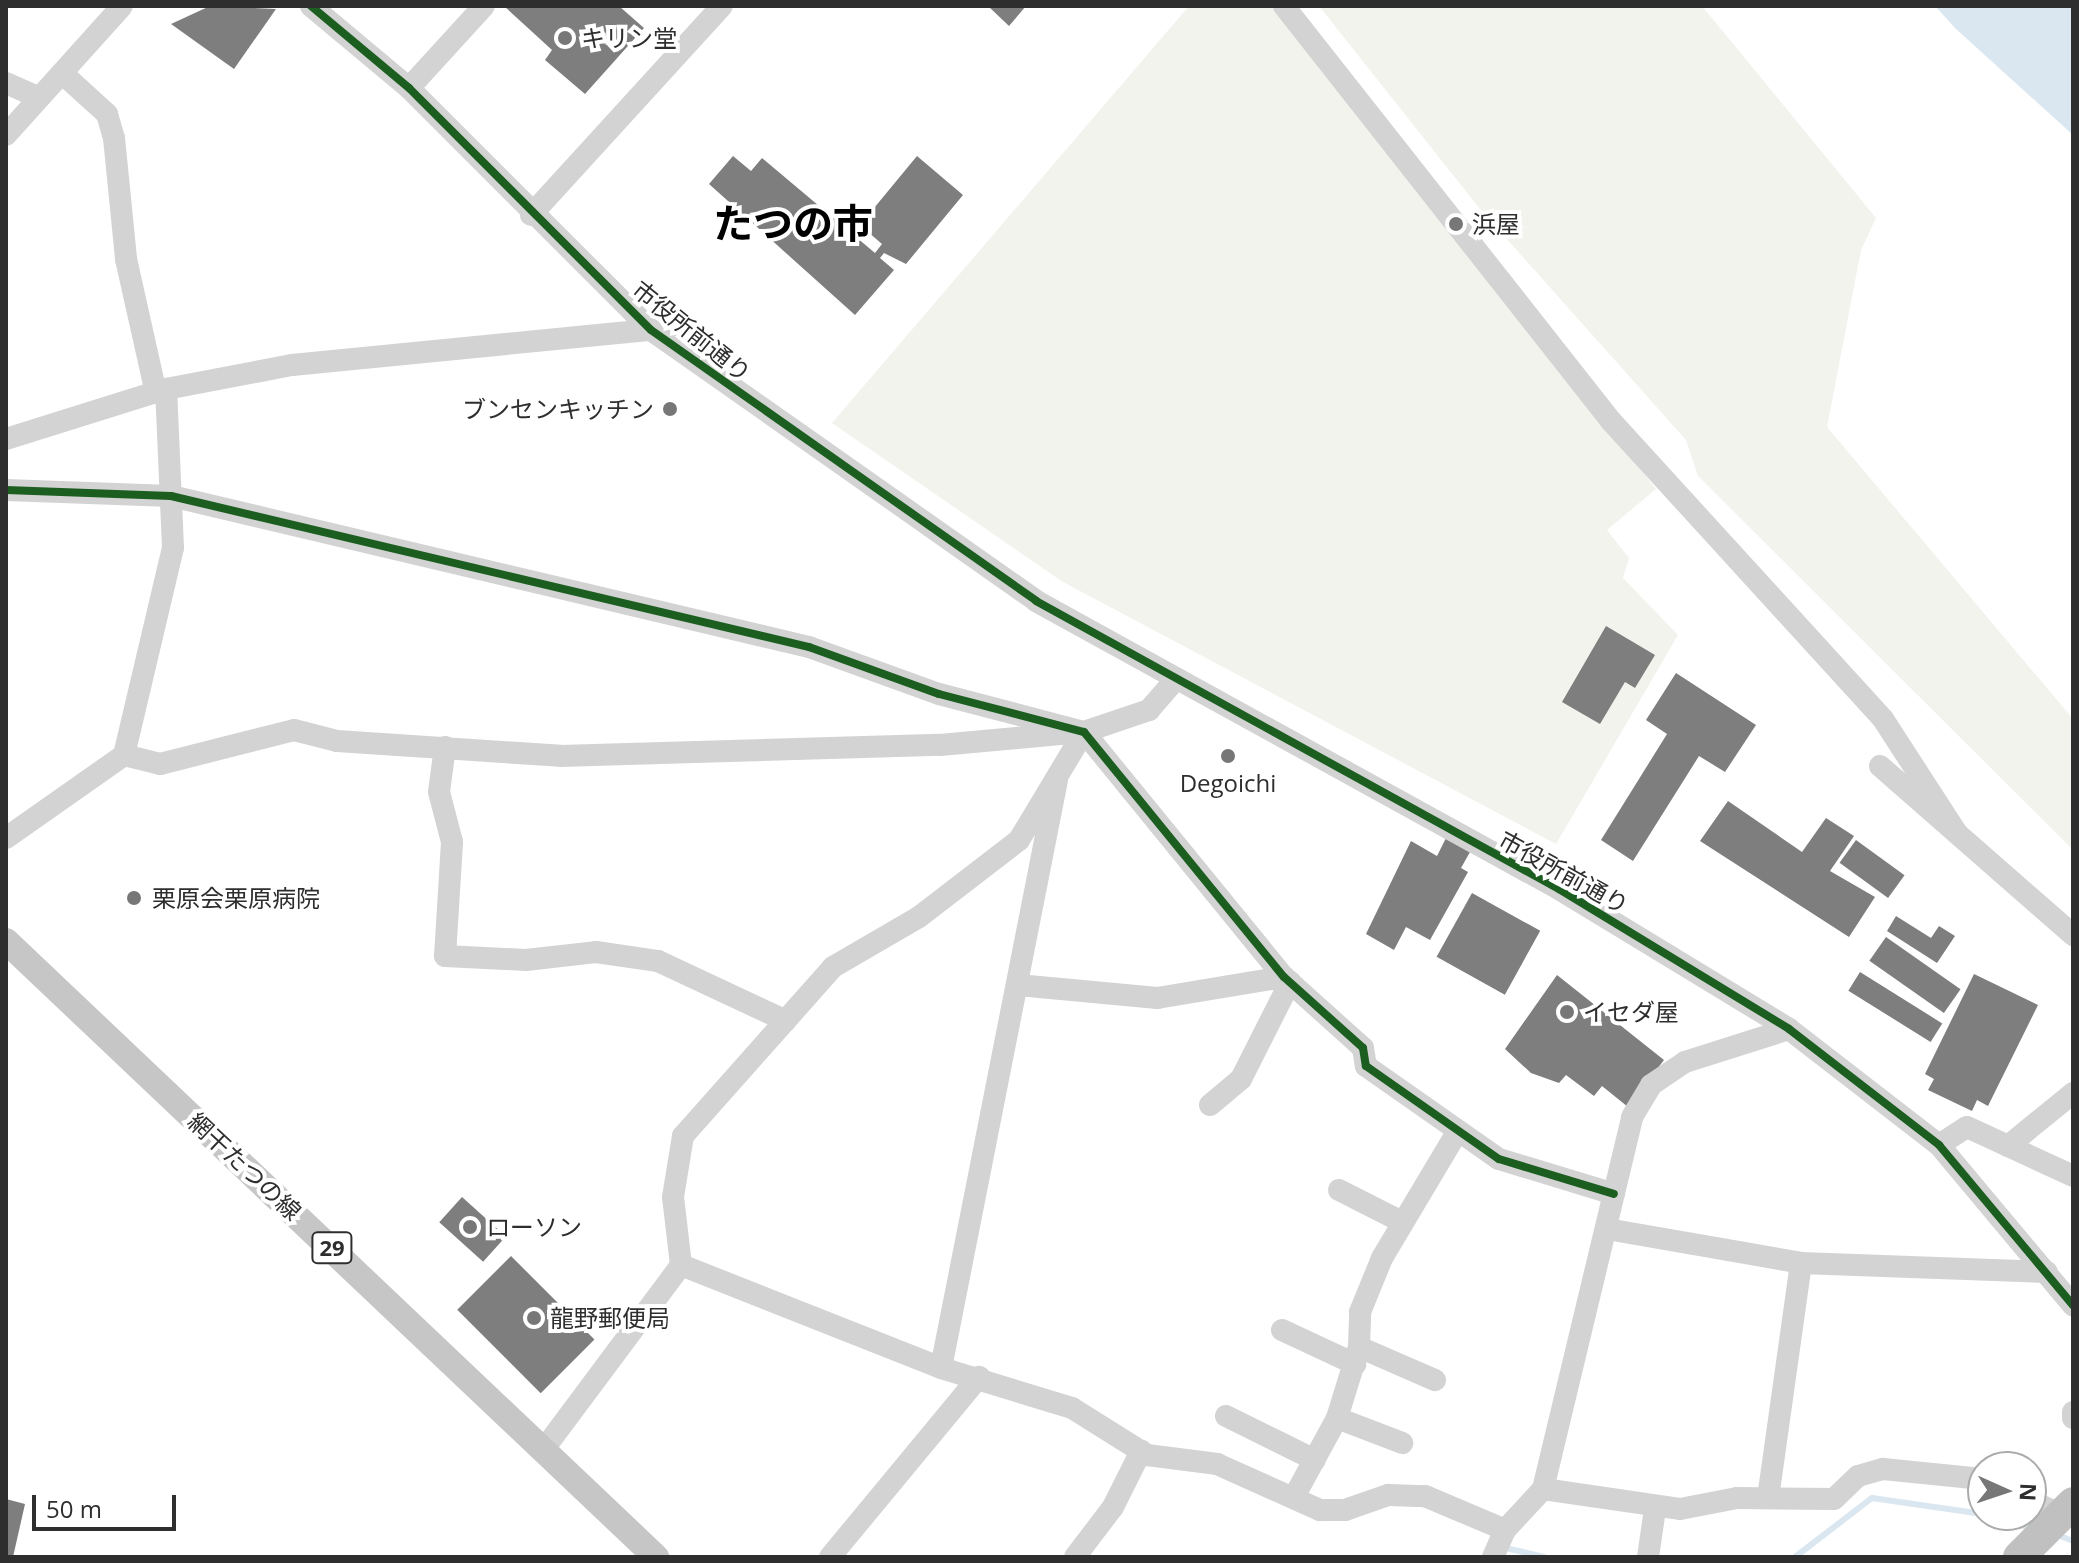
<!DOCTYPE html>
<meta charset="utf-8">
<style>
body{margin:0}
#map{position:relative;width:2079px;height:1563px;overflow:hidden;background:#fff;font-family:"Open Sans","Noto Sans JP",sans-serif}
div>[style]{position:absolute}
.green>*{inset:0;background:#f1f3ec}
.water>*{inset:0;background:#dbe7f0}
.stream>*{height:6px;margin:-3px;padding:0 3px;transform-origin:3px;border-radius:3px;background:#dbe7f0}
.building>*{inset:0;background:#7e7e7e;transform-origin:0 0}
.minor>*{height:22px;margin:-11px;padding:0 11px;transform-origin:11px;border-radius:11px;background:#d3d3d3}
.major>*{height:26px;margin:-13px;padding:0 13px;transform-origin:13px;border-radius:13px;background:#c6c6c6}
.highway>*{height:32px;margin:-16px;padding:0 16px;transform-origin:16px;border-radius:16px;background:#c0c0c0}
.cycleway>*{height:8px;margin:-4px;padding:0 4px;transform-origin:4px;border-radius:4px;background:#1b5e20}
.dots>*{width:22px;height:22px;translate:-50% -50%;box-sizing:border-box;border:4px solid #fff;border-radius:50%}
span{translate:-50% -50%;white-space:nowrap;text-align:center;line-height:1.15;-webkit-text-stroke:8px #fff;paint-order:stroke}
.shield-label span{padding:2px 6px;background:#fff;border:2px solid;border-radius:6px;-webkit-text-stroke-width:0}
.shield-label{font-size:22px;color:#2e2e2e;font-weight:700}
.poi-label{font-size:24px;color:#2e2e2e}
.left{translate:0 -50%;text-align:left}
.right{translate:-100% -50%;text-align:right}
.street-label{font-size:24px;color:#2e2e2e}
.town-label{font-size:40px;color:#000;font-weight:700}
.frame{position:absolute;inset:0;border:8px solid #2e2e2e;pointer-events:none}
.north{position:absolute;left:1967px;top:1451px;width:80px;height:80px;box-sizing:border-box;background:#fff;border:2px solid #ababab;border-radius:50%;rotate:93deg;font-size:22px;font-weight:700;line-height:32px;text-align:center;color:#2e2e2e}
.north::after{content:'';display:block;margin:auto;width:28px;height:36px;background:#777;clip-path:polygon(50% 0,100% 100%,50% 72%,0 100%)}
.scale{position:absolute;left:32px;top:1495px;width:144px;height:36px;box-sizing:border-box;border:4px solid #2e2e2e;border-top:0;padding-left:10px;font-size:24px;line-height:28px;white-space:nowrap;color:#2e2e2e;-webkit-text-stroke:6px #fff;paint-order:stroke}
</style>
<div id="map">
<div class="green">
<div style="clip-path:polygon(1189px 6px,1274px 6px,1656px 489px,1607px 530px,1629px 558px,1623px 578px,1678px 635px,1556px 844px,1063px 582px,832px 423px)"></div>
<div style="clip-path:polygon(1319px 6px,1702px 6px,1876px 218px,1861px 250px,1827px 427px,2073px 719px,2073px 850px,1698px 476px,1686px 440px,1480px 209px)"></div>
</div>
<div class="water">
<div style="clip-path:polygon(1935px 6px,2073px 6px,2073px 135px,1956px 29px)"></div>
</div>
<div class="stream">
<div style="left:1986px;top:1515px;width:47px;rotate:16.1deg"></div>
<div style="left:2058px;top:1535px;width:16px;rotate:22deg"></div>
<div style="left:1510px;top:1549px;width:35px;rotate:13deg"></div>
<div style="left:1795px;top:1557px;width:97px;rotate:-37.5deg"></div>
<div style="left:1872px;top:1498px;width:112px;rotate:8.2deg"></div>
</div>
<div class="building">
<div style="clip-path:polygon(210px 6px,276px 9px,234px 69px,171px 24px)"></div>
<div style="clip-path:polygon(504px 6px,619px 6px,644px 28px,585px 94px,545px 60px,552px 50px)"></div>
<div style="clip-path:polygon(988px 6px,1026px 6px,1009px 26px)"></div>
<div style="clip-path:polygon(733px 156px,751px 171px,762px 158px,875px 253px,882px 244px,860px 225px,917px 156px,963px 195px,906px 264px,884px 253px,880px 258px,894px 270px,855px 315px,709px 184px)"></div>
<div style="clip-path:polygon(1606px 626px,1655px 655px,1635px 688px,1625px 682px,1600px 724px,1562px 702px)"></div>
<div style="clip-path:polygon(1676px 673px,1756px 725px,1725px 772px,1699px 756px,1633px 861px,1601px 840px,1667px 734px,1646px 720px)"></div>
<div style="clip-path:polygon(1728px 801px,1802px 852px,1826px 818px,1854px 836px,1830px 871px,1875px 897px,1849px 937px,1700px 841px)"></div>
<div style="clip-path:polygon(1446px 838px,1470px 852px,1461px 868px,1468px 872px,1430px 940px,1406px 927px,1394px 950px,1366px 934px,1411px 841px,1437px 856px)"></div>
<div style="left:1856px;top:840px;width:60px;height:28px;rotate:36deg"></div>
<div style="left:1472px;top:893px;width:78px;height:73px;rotate:29deg"></div>
<div style="clip-path:polygon(1896px 916px,1931px 938px,1939px 926px,1955px 936px,1937px 963px,1887px 931px)"></div>
<div style="left:1886px;top:937px;width:91px;height:29px;rotate:35deg"></div>
<div style="left:1860px;top:972px;width:97px;height:22px;rotate:32deg"></div>
<div style="clip-path:polygon(1974px 974px,2038px 1005px,1988px 1106px,1977px 1100px,1972px 1111px,1928px 1090px,1934px 1079px,1925px 1074px)"></div>
<div style="clip-path:polygon(1557px 975px,1664px 1060px,1628px 1107px,1602px 1086px,1594px 1096px,1566px 1075px,1559px 1083px,1531px 1073px,1505px 1049px)"></div>
<div style="left:462px;top:1197px;width:59px;height:34px;rotate:42deg"></div>
<div style="left:511px;top:1256px;width:118px;height:76px;rotate:45deg"></div>
<div style="clip-path:polygon(6px 1499px,25px 1504px,13px 1557px,6px 1557px)"></div>
</div>
<div class="minor">
<div style="left:311px;top:6px;width:128px;rotate:39.9deg"></div>
<div style="left:409px;top:88px;width:342px;rotate:45deg"></div>
<div style="left:651px;top:330px;width:471px;rotate:35.1deg"></div>
<div style="left:1036px;top:601px;width:597px;rotate:28.84deg"></div>
<div style="left:1559px;top:889px;width:269px;rotate:31.3deg"></div>
<div style="left:1789px;top:1029px;width:190px;rotate:37.7deg"></div>
<div style="left:1939px;top:1145px;width:209px;rotate:50.1deg"></div>
<div style="left:1284px;top:6px;width:528px;rotate:51.76deg"></div>
<div style="left:1611px;top:421px;width:403px;rotate:47.6deg"></div>
<div style="left:1883px;top:719px;width:135px;rotate:57.1deg"></div>
<div style="left:62px;top:73px;width:61px;rotate:42.3deg"></div>
<div style="left:107px;top:114px;width:25px;rotate:74deg"></div>
<div style="left:114px;top:138px;width:122px;rotate:84.3deg"></div>
<div style="left:126px;top:259px;width:137px;rotate:77.4deg"></div>
<div style="left:6px;top:83px;width:36px;rotate:24deg"></div>
<div style="left:409px;top:88px;width:111px;rotate:-47.6deg"></div>
<div style="left:6px;top:135px;width:173px;rotate:-48deg"></div>
<div style="left:531px;top:215px;width:283px;rotate:-47.6deg"></div>
<div style="left:6px;top:439px;width:168px;rotate:-17.4deg"></div>
<div style="left:166px;top:389px;width:128px;rotate:-10.8deg"></div>
<div style="left:292px;top:365px;width:361px;rotate:-5.6deg"></div>
<div style="left:6px;top:490px;width:165px;rotate:2.1deg"></div>
<div style="left:171px;top:496px;width:656px;rotate:13.32deg"></div>
<div style="left:809px;top:647px;width:138px;rotate:19.9deg"></div>
<div style="left:939px;top:694px;width:150px;rotate:14.7deg"></div>
<div style="left:1084px;top:732px;width:316px;rotate:50.8deg"></div>
<div style="left:1284px;top:977px;width:106px;rotate:41.9deg"></div>
<div style="left:1363px;top:1048px;width:18px;rotate:81deg"></div>
<div style="left:1366px;top:1066px;width:162px;rotate:35deg"></div>
<div style="left:1499px;top:1159px;width:120px;rotate:16.9deg"></div>
<div style="left:445px;top:747px;width:45px;rotate:97.6deg"></div>
<div style="left:439px;top:792px;width:52px;rotate:75.4deg"></div>
<div style="left:452px;top:842px;width:114px;rotate:93.5deg"></div>
<div style="left:445px;top:956px;width:81px;rotate:2.8deg"></div>
<div style="left:526px;top:960px;width:70px;rotate:-6.5deg"></div>
<div style="left:596px;top:952px;width:63px;rotate:8.3deg"></div>
<div style="left:658px;top:961px;width:141px;rotate:25.1deg"></div>
<div style="left:124px;top:755px;width:213px;rotate:-76.7deg"></div>
<div style="left:173px;top:548px;width:159px;rotate:-92.5deg"></div>
<div style="left:1880px;top:766px;width:257px;rotate:41.2deg"></div>
<div style="left:1057px;top:780px;width:599px;rotate:101.16deg"></div>
<div style="left:941px;top:1368px;width:137px;rotate:17deg"></div>
<div style="left:1072px;top:1408px;width:89px;rotate:32.1deg"></div>
<div style="left:1147px;top:1455px;width:71px;rotate:7.3deg"></div>
<div style="left:1217px;top:1464px;width:113px;rotate:24.1deg"></div>
<div style="left:1320px;top:1510px;width:25px"></div>
<div style="left:1345px;top:1510px;width:46px;rotate:-19.2deg"></div>
<div style="left:1388px;top:1495px;width:37px;rotate:2deg"></div>
<div style="left:1425px;top:1496px;width:87px;rotate:23deg"></div>
<div style="left:6px;top:838px;width:144px;rotate:-35.1deg"></div>
<div style="left:124px;top:755px;width:37px;rotate:14deg"></div>
<div style="left:160px;top:764px;width:138px;rotate:-14.2deg"></div>
<div style="left:294px;top:730px;width:44px;rotate:14.3deg"></div>
<div style="left:337px;top:741px;width:224px;rotate:3.8deg"></div>
<div style="left:560px;top:756px;width:380px;rotate:-1.7deg"></div>
<div style="left:940px;top:745px;width:145px;rotate:-5.2deg"></div>
<div style="left:1084px;top:732px;width:69px;rotate:-18.7deg"></div>
<div style="left:1149px;top:710px;width:38px;rotate:-49deg"></div>
<div style="left:1018px;top:985px;width:140px;rotate:5.3deg"></div>
<div style="left:1157px;top:998px;width:129px;rotate:-9.4deg"></div>
<div style="left:1210px;top:1105px;width:40px;rotate:-40deg"></div>
<div style="left:1241px;top:1079px;width:109px;rotate:-63.2deg"></div>
<div style="left:1939px;top:1145px;width:33px;rotate:-33deg"></div>
<div style="left:1967px;top:1127px;width:117px;rotate:24.8deg"></div>
<div style="left:2008px;top:1146px;width:84px;rotate:-39.2deg"></div>
<div style="left:1339px;top:1190px;width:68px;rotate:26.9deg"></div>
<div style="left:1607px;top:1229px;width:197px;rotate:9.9deg"></div>
<div style="left:1801px;top:1263px;width:246px;rotate:2.1deg"></div>
<div style="left:681px;top:1265px;width:280px;rotate:21.6deg"></div>
<div style="left:1282px;top:1330px;width:81px;rotate:25deg"></div>
<div style="left:1359px;top:1347px;width:83px;rotate:23.5deg"></div>
<div style="left:2073px;top:1412px;width:6px;rotate:90deg"></div>
<div style="left:1226px;top:1416px;width:99px;rotate:26.3deg"></div>
<div style="left:1337px;top:1418px;width:70px;rotate:21deg"></div>
<div style="left:544px;top:1449px;width:229px;rotate:-53.3deg"></div>
<div style="left:681px;top:1265px;width:68px;rotate:-96.7deg"></div>
<div style="left:673px;top:1197px;width:62px;rotate:-80.7deg"></div>
<div style="left:683px;top:1136px;width:226px;rotate:-48.4deg"></div>
<div style="left:833px;top:967px;width:99px;rotate:-30.2deg"></div>
<div style="left:919px;top:917px;width:126px;rotate:-37.6deg"></div>
<div style="left:1019px;top:840px;width:126px;rotate:-59deg"></div>
<div style="left:1543px;top:1489px;width:138px;rotate:8.3deg"></div>
<div style="left:1680px;top:1509px;width:58px;rotate:-10.9deg"></div>
<div style="left:1737px;top:1498px;width:97px;rotate:0.6deg"></div>
<div style="left:1834px;top:1499px;width:33px;rotate:-44deg"></div>
<div style="left:1858px;top:1476px;width:26px;rotate:-16deg"></div>
<div style="left:1883px;top:1469px;width:100px;rotate:5.7deg"></div>
<div style="left:1294px;top:1497px;width:90px;rotate:-61.4deg"></div>
<div style="left:1337px;top:1418px;width:74px;rotate:-72.8deg"></div>
<div style="left:1359px;top:1347px;width:35px;rotate:-88deg"></div>
<div style="left:1360px;top:1312px;width:58px;rotate:-67.8deg"></div>
<div style="left:1382px;top:1258px;width:144px;rotate:-59.2deg"></div>
<div style="left:1768px;top:1498px;width:237px;rotate:-82deg"></div>
<div style="left:2031px;top:1501px;width:34px;rotate:24deg"></div>
<div style="left:830px;top:1557px;width:234px;rotate:-50.4deg"></div>
<div style="left:1075px;top:1557px;width:63px;rotate:-52.8deg"></div>
<div style="left:1113px;top:1507px;width:63px;rotate:-63.4deg"></div>
<div style="left:1493px;top:1557px;width:30px;rotate:-66deg"></div>
<div style="left:1505px;top:1530px;width:56px;rotate:-47.2deg"></div>
<div style="left:1543px;top:1489px;width:382px;rotate:-76.5deg"></div>
<div style="left:1632px;top:1117px;width:37px;rotate:-59deg"></div>
<div style="left:1651px;top:1085px;width:41px;rotate:-34.1deg"></div>
<div style="left:1685px;top:1062px;width:109px;rotate:-17.6deg"></div>
<div style="left:1648px;top:1557px;width:49px;rotate:-81.7deg"></div>
</div>
<div class="major">
<div style="left:6px;top:941px;width:896px;rotate:43.46deg"></div>
</div>
<div class="highway">
<div style="left:2019px;top:1557px;width:76px;rotate:-45deg"></div>
</div>
<div class="cycleway">
<div style="left:311px;top:6px;width:128px;rotate:39.9deg"></div>
<div style="left:409px;top:88px;width:342px;rotate:45deg"></div>
<div style="left:651px;top:330px;width:471px;rotate:35.1deg"></div>
<div style="left:1036px;top:601px;width:597px;rotate:28.84deg"></div>
<div style="left:1559px;top:889px;width:269px;rotate:31.3deg"></div>
<div style="left:1789px;top:1029px;width:190px;rotate:37.7deg"></div>
<div style="left:1939px;top:1145px;width:209px;rotate:50.1deg"></div>
<div style="left:6px;top:490px;width:165px;rotate:2.1deg"></div>
<div style="left:171px;top:496px;width:656px;rotate:13.32deg"></div>
<div style="left:809px;top:647px;width:138px;rotate:19.9deg"></div>
<div style="left:939px;top:694px;width:150px;rotate:14.7deg"></div>
<div style="left:1084px;top:732px;width:316px;rotate:50.8deg"></div>
<div style="left:1284px;top:977px;width:106px;rotate:41.9deg"></div>
<div style="left:1363px;top:1048px;width:18px;rotate:81deg"></div>
<div style="left:1366px;top:1066px;width:162px;rotate:35deg"></div>
<div style="left:1499px;top:1159px;width:120px;rotate:16.9deg"></div>
</div>
<div class="dots">
<div style="left:565px;top:38px;background:#777"></div>
<div style="left:1456px;top:224px;background:#777"></div>
<div style="left:670px;top:409px;background:#777"></div>
<div style="left:1228px;top:756px;background:#777"></div>
<div style="left:134px;top:898px;background:#777"></div>
<div style="left:1567px;top:1012px;background:#777"></div>
<div style="left:470px;top:1227px;background:#777"></div>
<div style="left:534px;top:1318px;background:#777"></div>
</div>
<div class="shield-label">
<span style="left:332px;top:1248px">29</span>
</div>
<div class="poi-label">
<span class="left" style="left:581px;top:38px">キリン堂</span>
<span class="left" style="left:1472px;top:224px">浜屋</span>
<span class="right" style="left:654px;top:409px">ブンセンキッチン</span>
<span style="left:1228px;top:783px">Degoichi</span>
<span class="left" style="left:152px;top:898px">栗原会栗原病院</span>
<span class="left" style="left:1583px;top:1012px">イセダ屋</span>
<span class="left" style="left:486px;top:1227px">ローソン</span>
<span class="left" style="left:550px;top:1318px">龍野郵便局</span>
</div>
<div class="street-label">
<span style="left:692px;top:331px;rotate:39deg">市役所前通り</span>
<span style="left:1564px;top:872px;rotate:29deg">市役所前通り</span>
<span style="left:245px;top:1166px;rotate:43deg">網干たつの線</span>
</div>
<div class="town-label">
<span style="left:793px;top:223px">たつの市</span>
</div>
<div class="frame"></div>
<div class="north">N</div>
<div class="scale">50 m</div>
</div>
